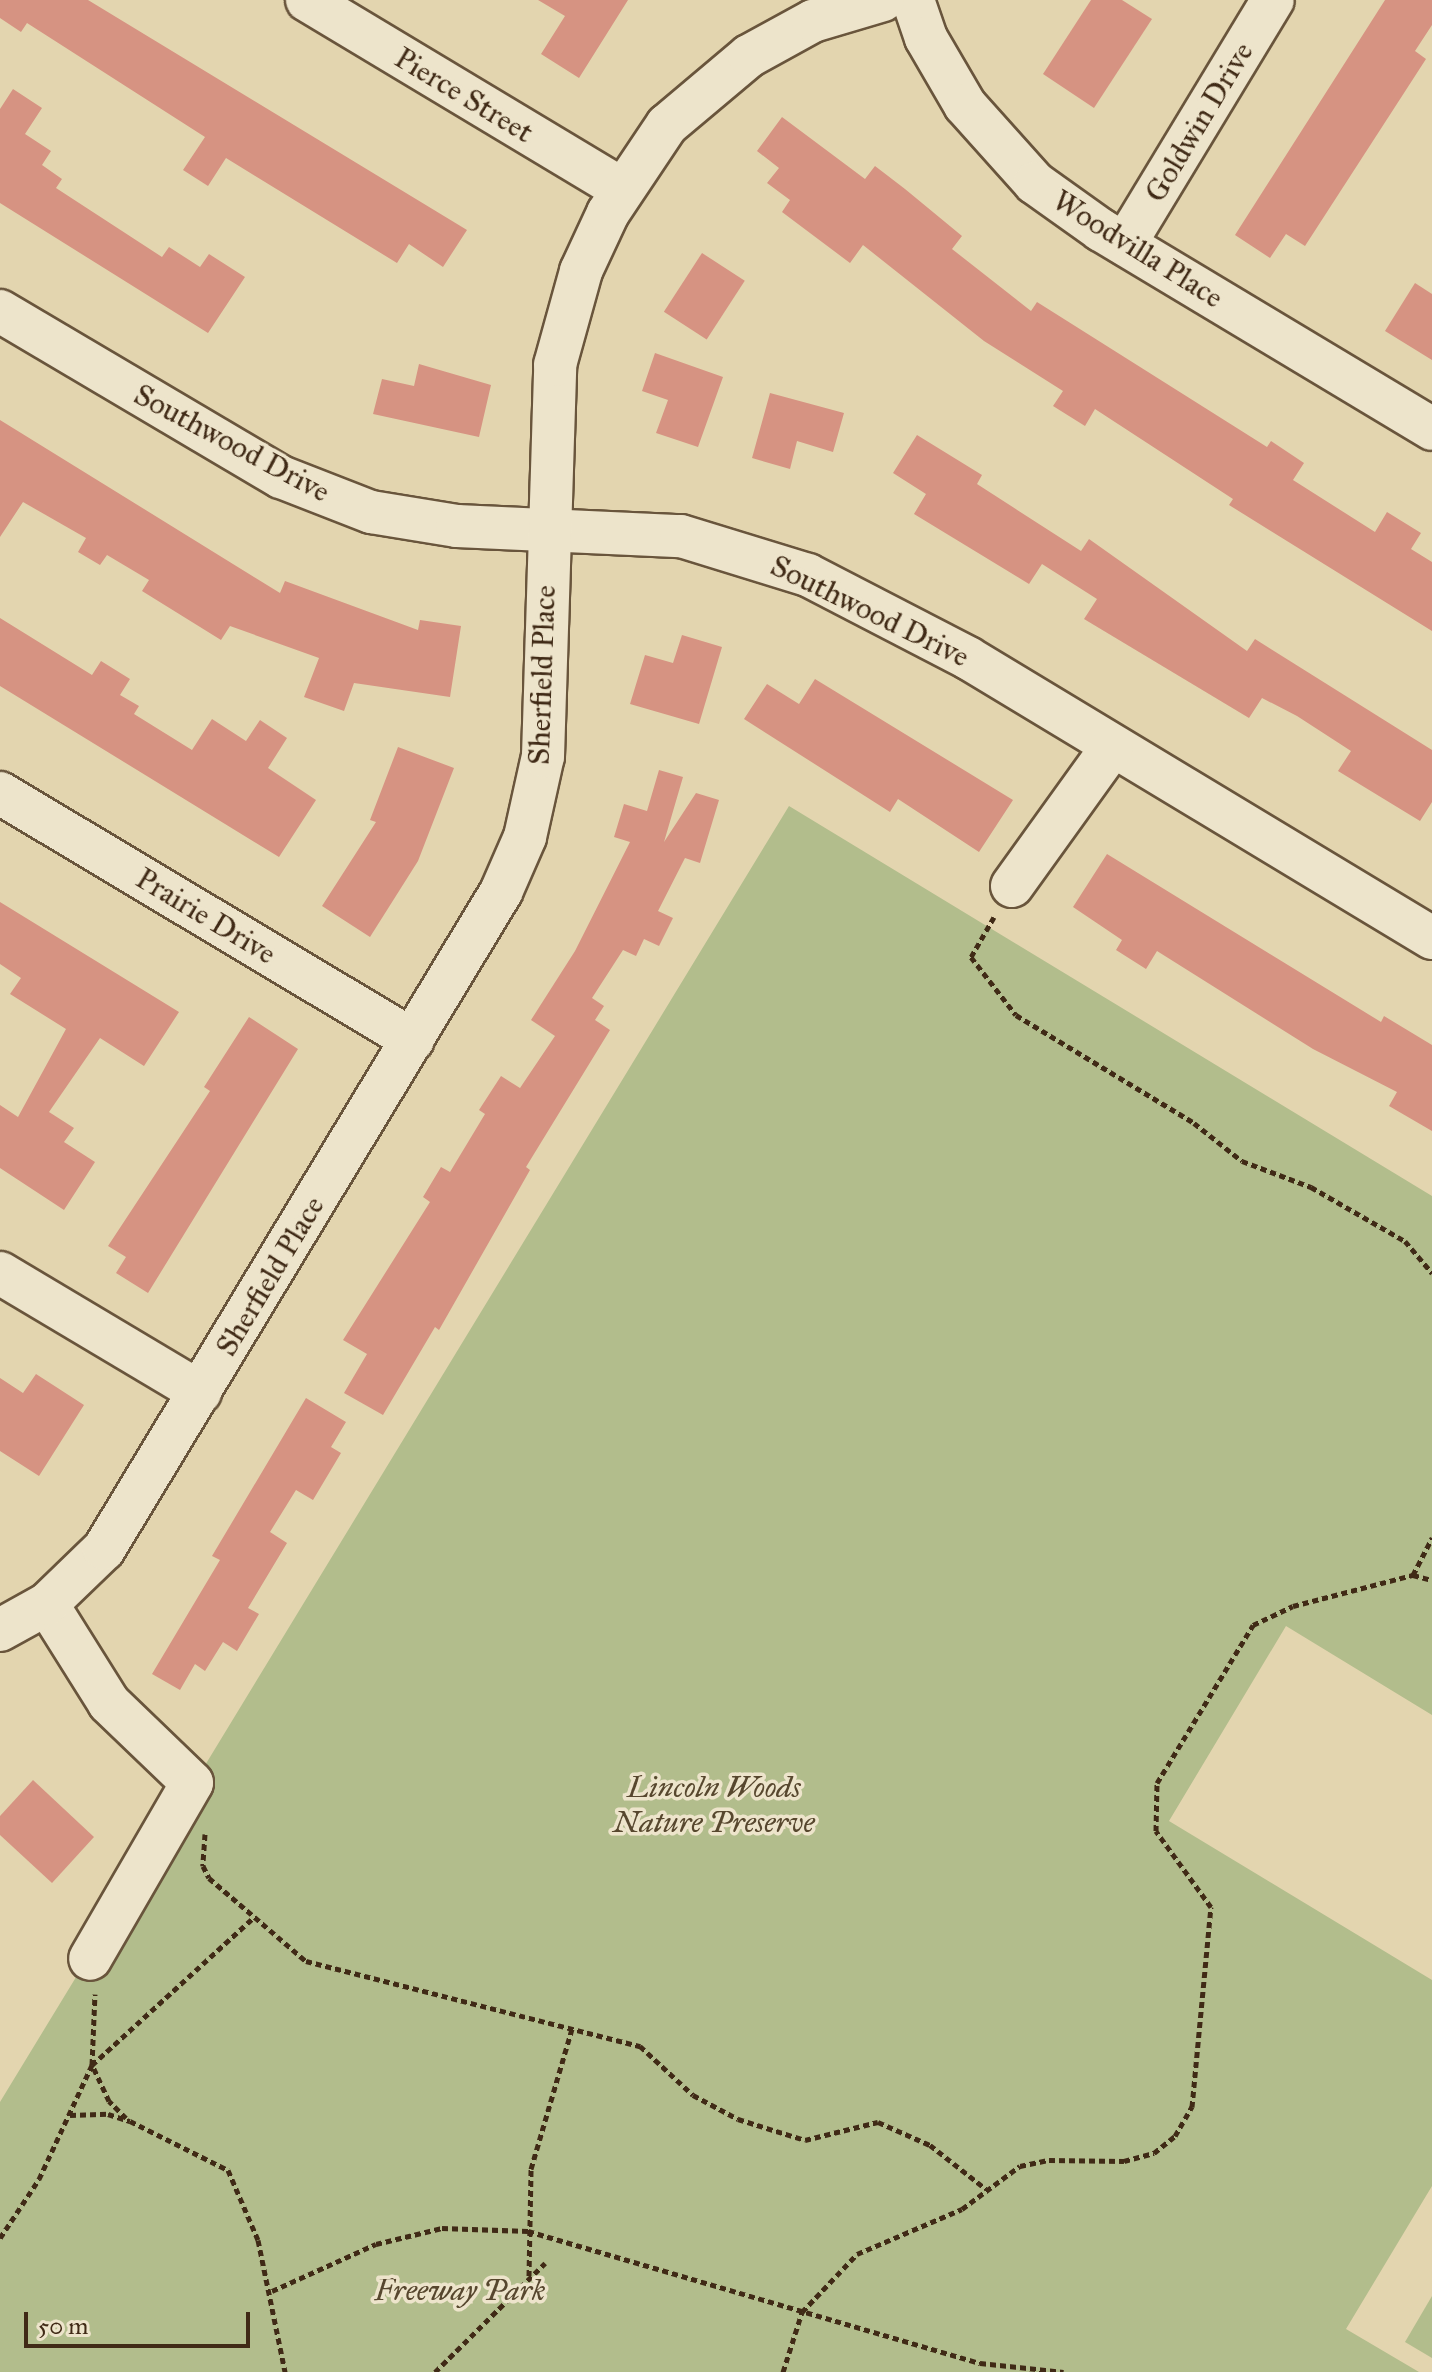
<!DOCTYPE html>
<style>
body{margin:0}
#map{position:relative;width:1432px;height:2372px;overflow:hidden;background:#e3d5af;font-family:"IM FELL Great Primer",serif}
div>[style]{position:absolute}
.green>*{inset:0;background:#b2bd8c}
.building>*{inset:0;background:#d69382;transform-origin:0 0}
.path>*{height:5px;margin-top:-2.5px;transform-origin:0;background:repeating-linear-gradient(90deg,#402a16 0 6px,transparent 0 10px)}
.roads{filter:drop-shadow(2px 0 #69553c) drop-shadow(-2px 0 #69553c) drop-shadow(0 2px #69553c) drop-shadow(0 -2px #69553c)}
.minor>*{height:42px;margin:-21px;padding:0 21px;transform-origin:21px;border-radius:21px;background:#ede4cb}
span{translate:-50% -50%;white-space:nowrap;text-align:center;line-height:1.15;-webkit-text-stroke:7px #ede4cb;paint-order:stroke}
.street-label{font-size:30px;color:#402a16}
.park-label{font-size:30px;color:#57472e;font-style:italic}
.scale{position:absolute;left:24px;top:2312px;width:226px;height:36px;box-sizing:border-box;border:4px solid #402a16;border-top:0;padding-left:10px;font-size:24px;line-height:28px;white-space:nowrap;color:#402a16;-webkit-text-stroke:6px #ede4cb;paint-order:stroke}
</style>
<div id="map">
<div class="green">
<div style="clip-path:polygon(789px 806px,1432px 1196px,1432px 1715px,1286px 1626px,1169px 1821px,1432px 1980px,1432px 2186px,1346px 2329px,1419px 2372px,0 2372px,0 2102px)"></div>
<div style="clip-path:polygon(1432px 2296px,1432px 2358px,1405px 2342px)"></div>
</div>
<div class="building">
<div style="clip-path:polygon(0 0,88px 0,467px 230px,443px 267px,409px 244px,397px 263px,226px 158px,208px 186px,183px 170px,205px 137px,27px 23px,21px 32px,0 18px)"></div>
<div style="clip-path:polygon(538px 0,628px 0,579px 78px,541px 54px,565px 16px)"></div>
<div style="clip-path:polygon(1091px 0,1122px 0,1152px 19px,1094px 108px,1043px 74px)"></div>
<div style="clip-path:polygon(1385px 0,1432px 0,1432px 25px,1415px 51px,1426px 59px,1305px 246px,1286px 234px,1270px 258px,1235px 235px)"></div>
<div style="clip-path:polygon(13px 89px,42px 108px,25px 134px,51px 151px,42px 165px,62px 179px,56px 188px,162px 257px,169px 247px,200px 267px,209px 254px,245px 277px,208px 333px,0 203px,0 109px)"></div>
<div style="clip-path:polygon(782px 117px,865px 179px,875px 166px,905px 189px,962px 236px,952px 249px,1031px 311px,1037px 302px,1267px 447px,1271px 441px,1304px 463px,1293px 480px,1375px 532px,1387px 512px,1421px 533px,1411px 549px,1432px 562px,1432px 631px,1229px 505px,1233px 499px,1095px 409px,1085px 426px,1053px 406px,1063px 391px,984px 341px,863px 245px,850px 263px,782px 212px,790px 200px,767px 183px,779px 168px,757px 151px)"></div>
<div style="left:702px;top:253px;width:51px;height:70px;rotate:33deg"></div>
<div style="clip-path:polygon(1415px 283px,1432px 294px,1432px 360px,1385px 331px)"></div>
<div style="clip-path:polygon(655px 353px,723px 377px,698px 447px,656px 433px,668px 400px,642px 391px)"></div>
<div style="clip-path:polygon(419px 364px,491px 385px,479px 437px,373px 414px,382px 379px,414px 386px)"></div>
<div style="clip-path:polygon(770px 393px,844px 413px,833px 452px,797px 441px,790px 469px,752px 458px)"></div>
<div style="clip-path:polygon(0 420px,280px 593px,285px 581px,418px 630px,420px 620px,461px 626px,450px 697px,354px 683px,344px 711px,304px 697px,319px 658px,230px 626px,221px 640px,142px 591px,149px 580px,107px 555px,100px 565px,78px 552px,86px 538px,23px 502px,0 537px)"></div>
<div style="clip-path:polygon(917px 435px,982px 475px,977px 484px,1081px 551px,1089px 539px,1247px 651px,1255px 639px,1432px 750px,1432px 802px,1420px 821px,1338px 771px,1351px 751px,1297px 716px,1262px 698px,1249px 718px,1084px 619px,1097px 599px,1042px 564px,1029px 584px,914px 514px,926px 494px,893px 473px)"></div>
<div style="clip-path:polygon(0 618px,92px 675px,101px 661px,130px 679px,120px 695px,139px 706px,134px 714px,192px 750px,212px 719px,246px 741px,260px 720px,287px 738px,268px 768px,316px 800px,279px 857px,0 686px)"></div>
<div style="clip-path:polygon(682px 635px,722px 647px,699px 724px,630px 704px,645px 655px,673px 663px)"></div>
<div style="clip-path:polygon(815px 679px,1013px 800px,979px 852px,898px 799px,890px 812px,744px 719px,767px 684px,799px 704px)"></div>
<div style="clip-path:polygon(398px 747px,454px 768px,418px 861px,370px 937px,322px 906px,376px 822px,370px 820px)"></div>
<div style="clip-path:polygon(659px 770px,683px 777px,664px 842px,696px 793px,719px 800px,700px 863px,685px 858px,658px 911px,673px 918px,659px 946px,644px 939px,636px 956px,623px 950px,592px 998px,604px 1006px,595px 1020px,610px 1030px,526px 1167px,530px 1170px,439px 1330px,435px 1327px,383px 1415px,344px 1393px,367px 1354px,343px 1340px,430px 1202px,423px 1197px,441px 1167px,450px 1172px,485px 1114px,479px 1110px,501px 1076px,520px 1088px,555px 1036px,531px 1020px,575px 951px,630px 842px,614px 837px,624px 804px,647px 811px)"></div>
<div style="clip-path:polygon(1107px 854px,1381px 1022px,1384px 1016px,1432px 1045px,1432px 1131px,1389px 1106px,1397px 1092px,1313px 1049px,1157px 951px,1146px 969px,1116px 950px,1122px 940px,1073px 907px)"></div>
<div style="clip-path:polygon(0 902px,179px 1012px,144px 1066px,100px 1038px,49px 1112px,74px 1128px,64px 1142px,95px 1162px,64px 1210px,0 1168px,0 1105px,18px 1117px,66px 1029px,10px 994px,21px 978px,0 964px)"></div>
<div style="clip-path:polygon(249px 1017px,298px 1049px,148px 1293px,116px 1273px,126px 1257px,108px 1246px,210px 1091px,204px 1087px)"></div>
<div style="clip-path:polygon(36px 1374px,84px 1405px,39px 1476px,0 1451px,0 1378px,23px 1393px)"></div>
<div style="clip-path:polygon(306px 1398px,346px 1422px,331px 1447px,341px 1453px,313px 1500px,296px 1490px,270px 1532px,287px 1543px,248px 1608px,259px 1614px,237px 1651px,223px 1642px,205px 1671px,195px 1664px,180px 1690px,152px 1674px,220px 1560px,212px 1556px)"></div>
<div style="clip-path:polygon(33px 1780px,94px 1837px,52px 1883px,0 1835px,0 1816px)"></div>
</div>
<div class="path">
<div style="left:994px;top:917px;width:46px;rotate:119.9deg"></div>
<div style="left:971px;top:957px;width:73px;rotate:52.2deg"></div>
<div style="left:1016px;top:1015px;width:208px;rotate:31.2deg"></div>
<div style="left:1194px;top:1123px;width:61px;rotate:38.4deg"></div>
<div style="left:1242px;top:1161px;width:74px;rotate:20.6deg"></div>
<div style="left:1311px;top:1187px;width:108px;rotate:29.9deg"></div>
<div style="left:1405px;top:1241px;width:42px;rotate:49.8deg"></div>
<div style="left:1413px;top:1575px;width:42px;rotate:-62.8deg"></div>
<div style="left:205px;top:1834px;width:32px;rotate:94deg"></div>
<div style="left:203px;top:1866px;width:13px;rotate:63deg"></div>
<div style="left:209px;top:1878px;width:128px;rotate:40.6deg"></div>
<div style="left:306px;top:1961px;width:345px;rotate:14.3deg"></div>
<div style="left:640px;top:2046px;width:72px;rotate:42.8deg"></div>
<div style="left:693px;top:2095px;width:51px;rotate:28.1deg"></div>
<div style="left:738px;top:2119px;width:70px;rotate:17.4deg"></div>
<div style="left:805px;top:2140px;width:75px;rotate:-13.9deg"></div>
<div style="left:878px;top:2122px;width:57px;rotate:23.9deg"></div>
<div style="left:930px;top:2145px;width:71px;rotate:38.2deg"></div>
<div style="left:70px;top:2115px;width:38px;rotate:-2deg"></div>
<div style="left:108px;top:2114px;width:23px;rotate:18deg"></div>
<div style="left:130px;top:2121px;width:110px;rotate:26.6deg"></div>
<div style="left:228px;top:2170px;width:76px;rotate:66.8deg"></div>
<div style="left:258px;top:2240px;width:135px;rotate:78.4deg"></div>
<div style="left:126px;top:2118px;width:24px;rotate:-135deg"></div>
<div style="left:109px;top:2101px;width:40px;rotate:-115deg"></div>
<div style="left:92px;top:2065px;width:219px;rotate:-42.4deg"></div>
<div style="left:0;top:2238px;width:71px;rotate:-56.5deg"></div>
<div style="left:39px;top:2179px;width:126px;rotate:-65.1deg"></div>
<div style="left:92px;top:2065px;width:71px;rotate:-87.6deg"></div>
<div style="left:529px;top:2276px;width:107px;rotate:-88.9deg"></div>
<div style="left:531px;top:2169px;width:146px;rotate:-73.7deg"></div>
<div style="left:272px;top:2291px;width:114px;rotate:-24.3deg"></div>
<div style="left:376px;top:2244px;width:68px;rotate:-13.6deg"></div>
<div style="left:442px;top:2228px;width:86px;rotate:2deg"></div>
<div style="left:528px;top:2231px;width:471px;rotate:16.3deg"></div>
<div style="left:980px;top:2363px;width:84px;rotate:6.1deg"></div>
<div style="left:435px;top:2372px;width:155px;rotate:-44.7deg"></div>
<div style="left:783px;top:2372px;width:63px;rotate:-72.4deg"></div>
<div style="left:802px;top:2312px;width:80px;rotate:-46.5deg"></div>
<div style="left:857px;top:2254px;width:114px;rotate:-23.2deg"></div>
<div style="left:962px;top:2209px;width:72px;rotate:-36.6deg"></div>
<div style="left:1020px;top:2166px;width:30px;rotate:-12deg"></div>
<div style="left:1049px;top:2160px;width:75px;rotate:0.8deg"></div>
<div style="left:1124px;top:2161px;width:31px;rotate:-15deg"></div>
<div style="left:1154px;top:2153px;width:27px;rotate:-39deg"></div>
<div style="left:1175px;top:2136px;width:34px;rotate:-60deg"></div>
<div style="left:1192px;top:2107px;width:201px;rotate:-84.6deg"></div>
<div style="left:1211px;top:1907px;width:94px;rotate:-125.9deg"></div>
<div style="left:1156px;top:1831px;width:48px;rotate:-88.8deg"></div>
<div style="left:1157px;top:1783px;width:185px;rotate:-58.7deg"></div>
<div style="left:1253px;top:1625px;width:44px;rotate:-25.4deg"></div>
<div style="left:1293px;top:1606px;width:124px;rotate:-14.5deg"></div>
<div style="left:1413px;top:1575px;width:20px;rotate:15deg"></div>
</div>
<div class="roads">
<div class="minor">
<div style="left:307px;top:0;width:366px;rotate:31deg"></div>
<div style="left:913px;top:0;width:40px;rotate:71.1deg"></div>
<div style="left:926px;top:38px;width:78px;rotate:59.8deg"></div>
<div style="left:965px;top:105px;width:105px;rotate:48.1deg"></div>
<div style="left:1035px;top:183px;width:81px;rotate:35.5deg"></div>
<div style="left:1101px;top:230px;width:386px;rotate:31deg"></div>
<div style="left:1125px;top:244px;width:285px;rotate:-58.8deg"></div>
<div style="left:0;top:311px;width:326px;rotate:30.6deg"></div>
<div style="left:281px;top:477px;width:97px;rotate:21.3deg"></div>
<div style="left:371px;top:512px;width:87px;rotate:9.2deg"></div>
<div style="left:457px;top:526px;width:224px;rotate:2.6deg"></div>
<div style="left:681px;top:536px;width:133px;rotate:17.1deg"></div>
<div style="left:808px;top:575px;width:180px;rotate:27.4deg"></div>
<div style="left:968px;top:658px;width:542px;rotate:31.11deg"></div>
<div style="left:0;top:793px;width:481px;rotate:30.9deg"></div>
<div style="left:1012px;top:886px;width:171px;rotate:-54.3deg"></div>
<div style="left:0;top:1273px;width:233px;rotate:30.8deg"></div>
<div style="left:47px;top:1604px;width:117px;rotate:57.9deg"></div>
<div style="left:109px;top:1703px;width:115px;rotate:43.9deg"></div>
<div style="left:192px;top:1783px;width:203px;rotate:120.1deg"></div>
<div style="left:0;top:1630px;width:54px;rotate:-29deg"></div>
<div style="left:47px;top:1604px;width:79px;rotate:-44deg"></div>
<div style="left:104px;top:1549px;width:768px;rotate:-58.86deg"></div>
<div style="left:501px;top:892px;width:60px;rotate:-66.4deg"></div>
<div style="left:525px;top:837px;width:83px;rotate:-77.5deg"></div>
<div style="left:543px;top:756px;width:391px;rotate:-88.2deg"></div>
<div style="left:555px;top:365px;width:98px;rotate:-74.5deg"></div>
<div style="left:581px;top:271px;width:64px;rotate:-65deg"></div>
<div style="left:608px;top:213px;width:106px;rotate:-56.2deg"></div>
<div style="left:667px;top:125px;width:107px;rotate:-40.1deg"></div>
<div style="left:749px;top:56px;width:73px;rotate:-28.7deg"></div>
<div style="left:813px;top:21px;width:73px;rotate:-16.7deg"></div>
</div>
</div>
<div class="street-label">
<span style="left:464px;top:95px;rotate:31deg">Pierce Street</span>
<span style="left:1199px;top:122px;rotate:-59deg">Goldwin Drive</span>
<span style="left:1138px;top:249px;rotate:32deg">Woodvilla Place</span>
<span style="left:232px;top:443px;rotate:28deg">Southwood Drive</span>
<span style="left:870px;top:611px;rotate:26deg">Southwood Drive</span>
<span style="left:542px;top:675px;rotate:-88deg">Sherfield Place</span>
<span style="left:206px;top:916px;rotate:31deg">Prairie Drive</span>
<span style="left:270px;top:1276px;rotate:-59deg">Sherfield Place</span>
</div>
<div class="park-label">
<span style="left:714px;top:1804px">Lincoln Woods<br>Nature Preserve</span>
<span style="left:460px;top:2290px">Freeway Park</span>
</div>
<div class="scale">50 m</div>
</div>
